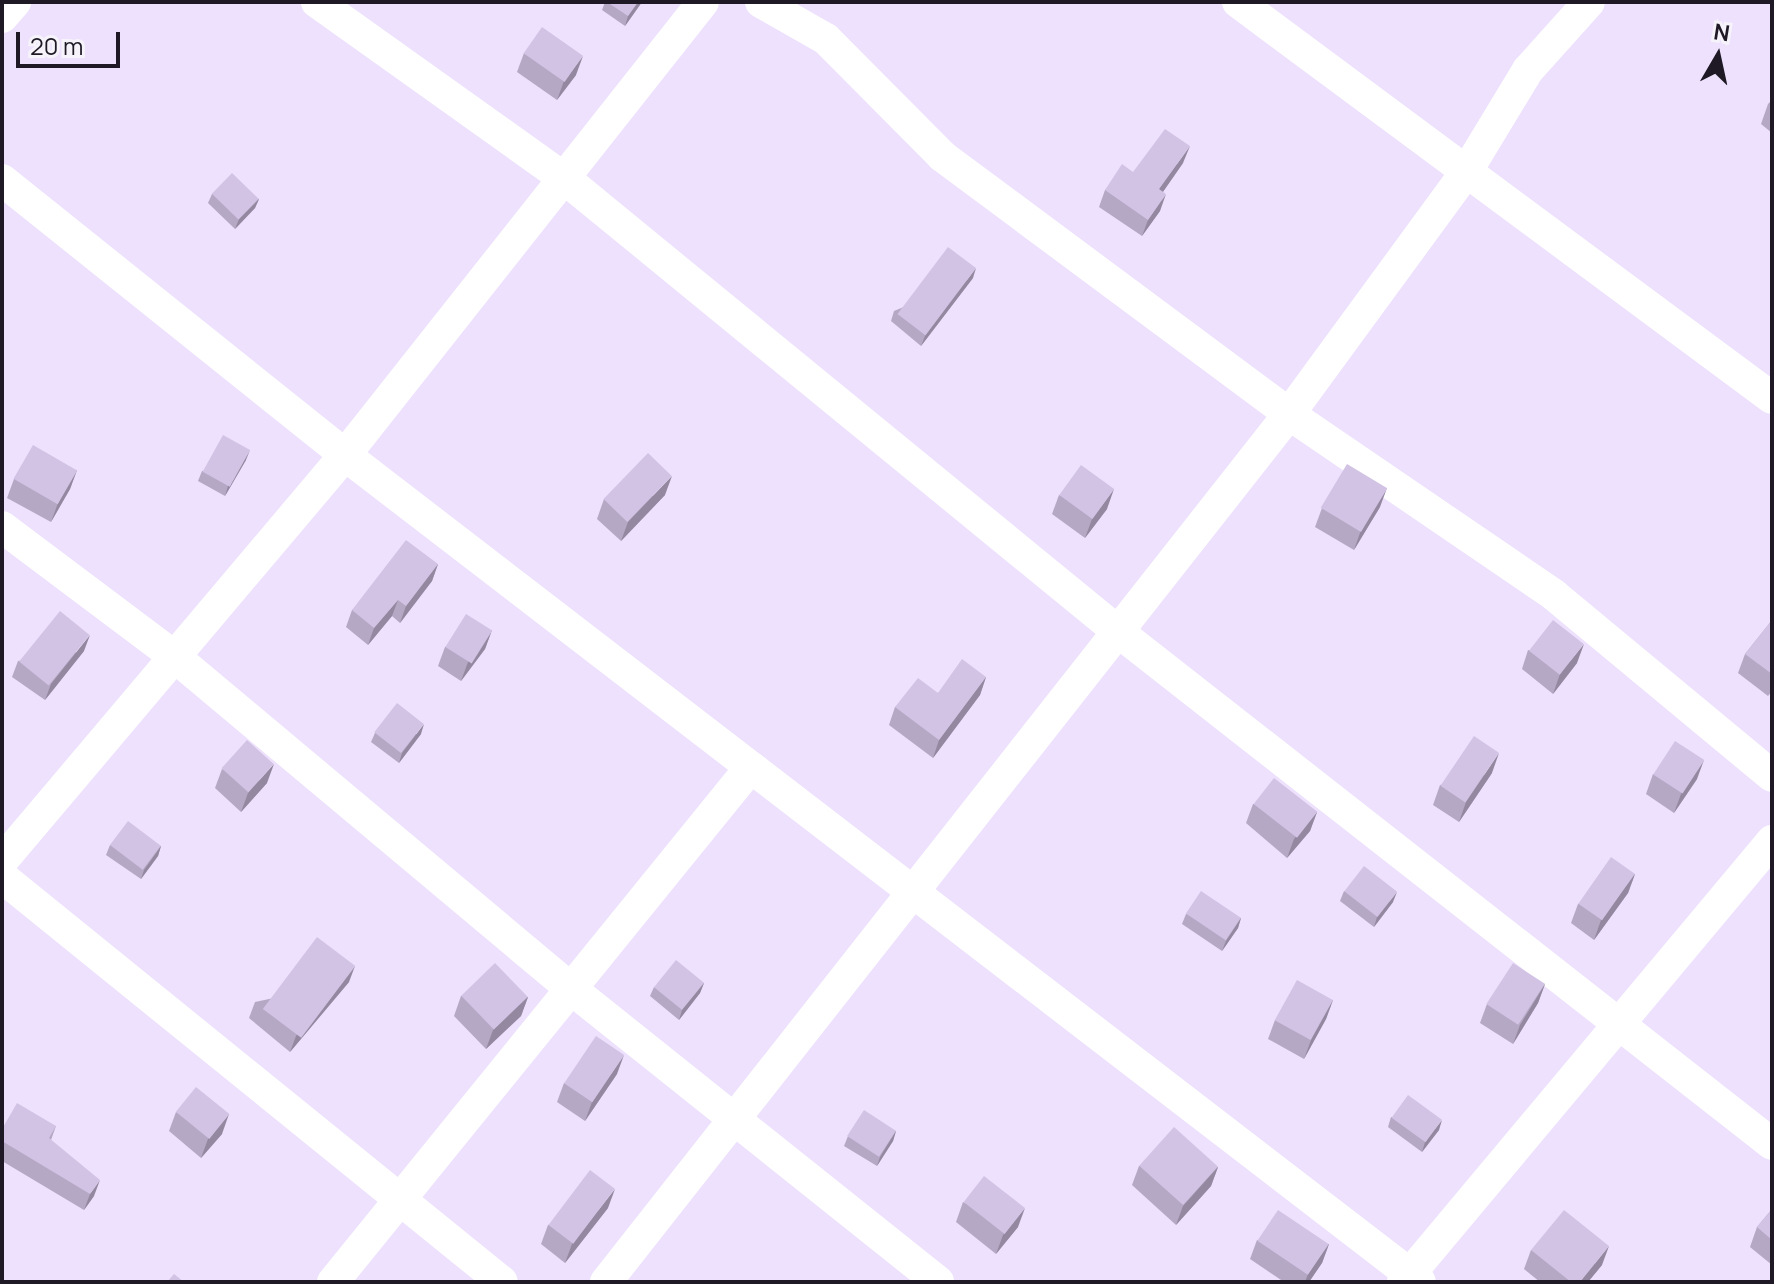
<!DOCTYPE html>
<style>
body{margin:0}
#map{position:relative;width:1774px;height:1284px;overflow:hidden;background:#ede1fd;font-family:Manrope,sans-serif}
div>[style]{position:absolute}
.street>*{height:32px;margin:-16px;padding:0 16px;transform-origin:16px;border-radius:16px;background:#fff}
.wall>*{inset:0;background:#b5a8c5}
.shaded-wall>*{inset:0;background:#9388a0}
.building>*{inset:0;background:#d2c3e5;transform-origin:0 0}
span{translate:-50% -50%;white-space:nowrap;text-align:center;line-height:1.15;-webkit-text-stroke:7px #f6f3fa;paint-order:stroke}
.frame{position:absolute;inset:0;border:4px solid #1e1925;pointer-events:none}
.north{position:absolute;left:1678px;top:16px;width:80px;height:80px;-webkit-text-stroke:6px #f6f3fa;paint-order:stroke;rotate:9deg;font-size:22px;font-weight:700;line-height:32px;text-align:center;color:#1e1925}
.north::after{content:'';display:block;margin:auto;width:28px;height:36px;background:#1e1925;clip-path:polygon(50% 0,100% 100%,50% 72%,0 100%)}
.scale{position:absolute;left:16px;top:32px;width:104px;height:36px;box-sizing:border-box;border:4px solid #1e1925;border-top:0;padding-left:10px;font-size:24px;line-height:28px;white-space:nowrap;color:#1e1925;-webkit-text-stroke:6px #f6f3fa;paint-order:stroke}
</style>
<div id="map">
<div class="street">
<div style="left:317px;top:2px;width:303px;rotate:35.5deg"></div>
<div style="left:564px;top:178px;width:713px;rotate:39.31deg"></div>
<div style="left:1116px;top:630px;width:833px;rotate:38.08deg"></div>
<div style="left:761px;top:2px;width:75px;rotate:29.6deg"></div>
<div style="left:826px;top:39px;width:165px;rotate:45.2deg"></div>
<div style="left:942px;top:156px;width:432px;rotate:36.6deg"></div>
<div style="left:1289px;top:414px;width:321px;rotate:34.3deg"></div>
<div style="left:1554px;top:595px;width:283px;rotate:39.7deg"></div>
<div style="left:1238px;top:2px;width:665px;rotate:36.56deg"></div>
<div style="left:2px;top:17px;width:20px;rotate:-49deg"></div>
<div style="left:2px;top:180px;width:440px;rotate:38.7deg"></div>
<div style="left:345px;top:455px;width:1356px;rotate:37.57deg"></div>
<div style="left:2px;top:527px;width:216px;rotate:36.9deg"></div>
<div style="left:175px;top:657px;width:515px;rotate:39.96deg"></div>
<div style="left:570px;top:988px;width:471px;rotate:38.6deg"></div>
<div style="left:2px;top:861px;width:531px;rotate:-49.81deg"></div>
<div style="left:345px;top:455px;width:577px;rotate:-51.68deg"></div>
<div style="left:2px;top:877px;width:643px;rotate:39.01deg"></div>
<div style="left:333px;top:1282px;width:663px;rotate:-50.94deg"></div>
<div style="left:606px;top:1282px;width:1104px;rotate:-51.8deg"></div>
<div style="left:1289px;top:414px;width:303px;rotate:-53.8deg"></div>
<div style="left:1468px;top:169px;width:116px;rotate:-58.8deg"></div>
<div style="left:1528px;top:70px;width:91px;rotate:-48.1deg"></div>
<div style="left:1403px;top:1282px;width:575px;rotate:-50.08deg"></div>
</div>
<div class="wall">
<div style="clip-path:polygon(605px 2px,642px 2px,625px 26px,602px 10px)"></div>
<div style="clip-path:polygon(524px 53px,576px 75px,557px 100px,517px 72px)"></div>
<div style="clip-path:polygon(1772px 100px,1772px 133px,1761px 124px,1768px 104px)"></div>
<div style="clip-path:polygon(1183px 163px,1163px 192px,1160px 211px,1142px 236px,1099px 207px,1105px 190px,1133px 172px)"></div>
<div style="clip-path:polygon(212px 194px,259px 199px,255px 208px,235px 229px,208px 203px)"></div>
<div style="clip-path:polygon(973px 278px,921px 346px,891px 321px,894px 311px)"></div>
<div style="clip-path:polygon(246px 460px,225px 496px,198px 481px,202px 471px)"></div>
<div style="clip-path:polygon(77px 470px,70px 489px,51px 522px,7px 498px,14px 479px)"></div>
<div style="clip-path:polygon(665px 495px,621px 541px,597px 519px,604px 499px)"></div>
<div style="clip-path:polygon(1059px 495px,1107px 509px,1085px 538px,1052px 514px)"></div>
<div style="clip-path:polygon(1380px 507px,1354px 550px,1315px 527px,1322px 508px)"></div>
<div style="clip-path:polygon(438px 564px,432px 581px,400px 623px,392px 616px,368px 645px,346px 627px,352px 610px)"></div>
<div style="clip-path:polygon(1772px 620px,1772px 691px,1768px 696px,1738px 673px,1745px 654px)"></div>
<div style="clip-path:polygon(492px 630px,485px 649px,461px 681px,438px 666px,445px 647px)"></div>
<div style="clip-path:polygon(1528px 650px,1577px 663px,1553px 694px,1522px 669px)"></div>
<div style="clip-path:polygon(84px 651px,45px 700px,12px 677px,18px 661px)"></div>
<div style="clip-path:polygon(986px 677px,980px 695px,933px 758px,889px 725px,895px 707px)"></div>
<div style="clip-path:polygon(375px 733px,421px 734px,399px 763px,371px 742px)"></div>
<div style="clip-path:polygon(222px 769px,267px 783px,241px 812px,215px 788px)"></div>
<div style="clip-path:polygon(1492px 773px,1459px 822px,1433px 805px,1440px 785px)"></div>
<div style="clip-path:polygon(1653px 774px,1697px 779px,1674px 813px,1646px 794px)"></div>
<div style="clip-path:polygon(1253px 804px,1317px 812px,1310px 831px,1287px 858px,1246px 823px)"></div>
<div style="clip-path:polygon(110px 845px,161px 846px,158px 856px,141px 879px,106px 855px)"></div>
<div style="clip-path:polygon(1635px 874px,1628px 893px,1594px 940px,1571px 923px,1578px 904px)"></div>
<div style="clip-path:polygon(1344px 891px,1393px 902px,1374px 927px,1340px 901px)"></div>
<div style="clip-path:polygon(1186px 914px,1241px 918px,1238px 928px,1222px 951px,1182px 924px)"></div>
<div style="clip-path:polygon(349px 982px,290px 1052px,249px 1018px,255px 1002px)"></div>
<div style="clip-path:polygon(704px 983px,700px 993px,679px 1020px,650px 996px,654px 987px)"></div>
<div style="clip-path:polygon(1545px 984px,1538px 1003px,1513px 1044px,1480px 1023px,1487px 1004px)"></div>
<div style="clip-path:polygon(461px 996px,528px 997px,521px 1016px,486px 1049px,454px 1016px)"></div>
<div style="clip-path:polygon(1333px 1000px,1326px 1019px,1304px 1059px,1268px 1039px,1275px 1020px)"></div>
<div style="clip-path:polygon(617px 1074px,585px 1121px,557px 1102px,564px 1083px)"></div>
<div style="clip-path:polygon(176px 1112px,222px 1134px,201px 1158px,169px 1131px)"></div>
<div style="clip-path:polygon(1391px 1117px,1439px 1130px,1422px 1152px,1388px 1127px)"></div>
<div style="clip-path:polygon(56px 1126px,51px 1140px,94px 1196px,84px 1210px,2px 1161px,2px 1129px)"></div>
<div style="clip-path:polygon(896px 1131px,893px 1141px,877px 1166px,844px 1146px,848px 1136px)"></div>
<div style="clip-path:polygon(1139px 1166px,1218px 1167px,1211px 1186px,1176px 1225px,1132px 1185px)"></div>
<div style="clip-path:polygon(963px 1202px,1018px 1227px,996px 1254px,956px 1222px)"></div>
<div style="clip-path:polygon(608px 1208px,565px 1263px,541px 1244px,548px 1225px)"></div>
<div style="clip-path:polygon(1772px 1209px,1772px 1265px,1750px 1247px,1757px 1227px)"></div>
<div style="clip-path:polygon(1257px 1240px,1329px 1244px,1322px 1263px,1309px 1282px,1284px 1282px,1250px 1259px)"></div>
<div style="clip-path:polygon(1531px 1250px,1602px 1265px,1588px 1282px,1540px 1282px,1524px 1269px)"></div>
</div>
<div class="shaded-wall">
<div style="clip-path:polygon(638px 2px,642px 2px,625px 26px,628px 16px)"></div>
<div style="clip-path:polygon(583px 56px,576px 75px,557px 100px,564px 81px)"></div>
<div style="clip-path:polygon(1190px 146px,1183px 163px,1153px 206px,1159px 189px)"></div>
<div style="clip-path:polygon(1166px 194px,1160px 211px,1142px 236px,1148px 220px)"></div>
<div style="clip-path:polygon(259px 199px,255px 208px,235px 229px,239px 219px)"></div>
<div style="clip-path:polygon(976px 268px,973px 278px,921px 346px,925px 336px)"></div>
<div style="clip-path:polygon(250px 450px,246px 460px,225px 496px,228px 486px)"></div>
<div style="clip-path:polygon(77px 470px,70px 489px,51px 522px,58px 503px)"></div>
<div style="clip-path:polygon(672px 476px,665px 495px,621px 541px,628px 522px)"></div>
<div style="clip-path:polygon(1387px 488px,1380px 507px,1354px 550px,1361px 530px)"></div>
<div style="clip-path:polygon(1114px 489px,1107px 509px,1085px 538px,1092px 519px)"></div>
<div style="clip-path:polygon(438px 564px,432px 581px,400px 623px,406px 606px)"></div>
<div style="clip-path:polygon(398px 600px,392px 616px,368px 645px,374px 628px)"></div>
<div style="clip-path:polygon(492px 630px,485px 649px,461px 681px,468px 662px)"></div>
<div style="clip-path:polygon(90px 635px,84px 651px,45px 700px,51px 684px)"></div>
<div style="clip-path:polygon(1584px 644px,1577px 663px,1553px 694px,1560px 674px)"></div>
<div style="clip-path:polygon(986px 677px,980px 695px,933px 758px,939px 740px)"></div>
<div style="clip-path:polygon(424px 724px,421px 734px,399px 763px,402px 753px)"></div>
<div style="clip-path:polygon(1499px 753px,1492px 773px,1459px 822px,1466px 802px)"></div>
<div style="clip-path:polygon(1704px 760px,1697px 779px,1674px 813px,1681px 794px)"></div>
<div style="clip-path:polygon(274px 764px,267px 783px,241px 812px,248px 793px)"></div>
<div style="clip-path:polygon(1317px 812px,1310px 831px,1287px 858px,1294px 839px)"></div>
<div style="clip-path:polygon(161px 846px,158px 856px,141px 879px,144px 870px)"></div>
<div style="clip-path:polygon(1635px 874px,1628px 893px,1594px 940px,1601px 920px)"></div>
<div style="clip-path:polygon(1397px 892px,1393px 902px,1374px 927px,1377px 917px)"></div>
<div style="clip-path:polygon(1241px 918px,1238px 928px,1222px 951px,1226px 941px)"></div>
<div style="clip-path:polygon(355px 966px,349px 982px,290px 1052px,296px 1036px)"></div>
<div style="clip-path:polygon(704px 983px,700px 993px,679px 1020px,682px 1010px)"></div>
<div style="clip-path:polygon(1545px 984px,1538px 1003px,1513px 1044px,1520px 1025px)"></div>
<div style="clip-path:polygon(528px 997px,521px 1016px,486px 1049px,493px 1030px)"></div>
<div style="clip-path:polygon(1333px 1000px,1326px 1019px,1304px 1059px,1311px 1040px)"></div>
<div style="clip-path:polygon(624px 1055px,617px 1074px,585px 1121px,592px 1102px)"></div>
<div style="clip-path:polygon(229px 1114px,222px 1134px,201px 1158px,208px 1139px)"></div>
<div style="clip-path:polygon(1442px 1120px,1439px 1130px,1422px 1152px,1425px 1142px)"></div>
<div style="clip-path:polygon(896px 1131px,893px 1141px,877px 1166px,880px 1157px)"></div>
<div style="clip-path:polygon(1218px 1167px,1211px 1186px,1176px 1225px,1183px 1206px)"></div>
<div style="clip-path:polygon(100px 1180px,94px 1196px,84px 1210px,90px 1194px)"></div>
<div style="clip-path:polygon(615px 1189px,608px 1208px,565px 1263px,572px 1244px)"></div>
<div style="clip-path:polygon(1025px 1208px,1018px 1227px,996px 1254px,1003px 1235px)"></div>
<div style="clip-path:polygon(1329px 1244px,1322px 1263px,1309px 1282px,1305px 1282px,1308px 1274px)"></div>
<div style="clip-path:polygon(1609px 1246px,1602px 1265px,1588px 1282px,1580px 1282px)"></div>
</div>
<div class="building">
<div style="clip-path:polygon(607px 2px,638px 2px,628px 16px)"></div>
<div style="left:542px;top:27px;width:50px;height:32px;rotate:35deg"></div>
<div style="clip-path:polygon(1165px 129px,1190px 146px,1159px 189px,1166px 194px,1148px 220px,1105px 190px,1122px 164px,1133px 172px)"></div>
<div style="left:232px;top:173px;width:37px;height:29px;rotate:44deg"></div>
<div style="left:948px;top:247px;width:35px;height:84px;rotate:37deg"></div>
<div style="left:223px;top:435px;width:31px;height:42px;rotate:29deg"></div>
<div style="left:33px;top:445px;width:51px;height:39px;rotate:30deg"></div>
<div style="left:648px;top:453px;width:33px;height:64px;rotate:44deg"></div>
<div style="left:1347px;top:464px;width:47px;height:51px;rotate:31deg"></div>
<div style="left:1081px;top:465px;width:41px;height:37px;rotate:36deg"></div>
<div style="clip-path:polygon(406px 540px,438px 564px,406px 606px,398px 600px,374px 628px,352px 610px)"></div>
<div style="left:60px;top:611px;width:38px;height:65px;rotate:39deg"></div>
<div style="left:466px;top:614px;width:31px;height:39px;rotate:32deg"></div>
<div style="left:1553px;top:620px;width:39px;height:39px;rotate:38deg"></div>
<div style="clip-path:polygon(1772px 620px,1772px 674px,1745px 654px)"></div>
<div style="clip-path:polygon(962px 659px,986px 677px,939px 740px,895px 707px,918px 678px,938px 693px)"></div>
<div style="left:397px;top:703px;width:34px;height:37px;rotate:38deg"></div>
<div style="left:1474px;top:736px;width:30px;height:60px;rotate:34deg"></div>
<div style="left:247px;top:740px;width:36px;height:38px;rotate:42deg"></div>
<div style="left:1675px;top:741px;width:35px;height:40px;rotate:33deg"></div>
<div style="left:1274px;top:778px;width:55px;height:33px;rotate:38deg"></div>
<div style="left:128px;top:821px;width:41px;height:30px;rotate:37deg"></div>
<div style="left:1611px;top:857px;width:29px;height:57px;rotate:35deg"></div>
<div style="left:1364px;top:866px;width:42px;height:32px;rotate:38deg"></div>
<div style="left:1201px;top:891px;width:48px;height:27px;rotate:34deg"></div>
<div style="left:317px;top:937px;width:48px;height:90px;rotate:37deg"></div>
<div style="left:676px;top:960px;width:36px;height:35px;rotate:39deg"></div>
<div style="left:495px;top:963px;width:47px;height:47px;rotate:46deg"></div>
<div style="left:1513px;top:963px;width:38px;height:49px;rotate:33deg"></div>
<div style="left:1297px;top:980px;width:41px;height:46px;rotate:29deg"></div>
<div style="left:596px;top:1036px;width:34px;height:57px;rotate:34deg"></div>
<div style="left:196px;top:1087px;width:43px;height:32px;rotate:39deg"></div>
<div style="left:1408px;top:1095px;width:42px;height:28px;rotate:36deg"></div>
<div style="clip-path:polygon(17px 1103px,56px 1126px,49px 1138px,100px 1180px,90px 1194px,2px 1141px,2px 1129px)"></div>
<div style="left:864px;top:1110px;width:38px;height:31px;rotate:33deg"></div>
<div style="left:1174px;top:1127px;width:59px;height:52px;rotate:42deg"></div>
<div style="left:590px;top:1170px;width:31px;height:69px;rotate:37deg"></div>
<div style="left:984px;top:1176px;width:52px;height:33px;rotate:38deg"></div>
<div style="clip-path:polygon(1772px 1209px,1772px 1240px,1757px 1227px)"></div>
<div style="left:1278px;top:1210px;width:61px;height:37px;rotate:34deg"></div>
<div style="clip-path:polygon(1564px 1210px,1609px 1246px,1580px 1282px,1571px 1282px,1531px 1250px)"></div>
<div style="clip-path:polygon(174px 1274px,184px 1282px,167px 1282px)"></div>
</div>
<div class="frame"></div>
<div class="north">N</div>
<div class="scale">20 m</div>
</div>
